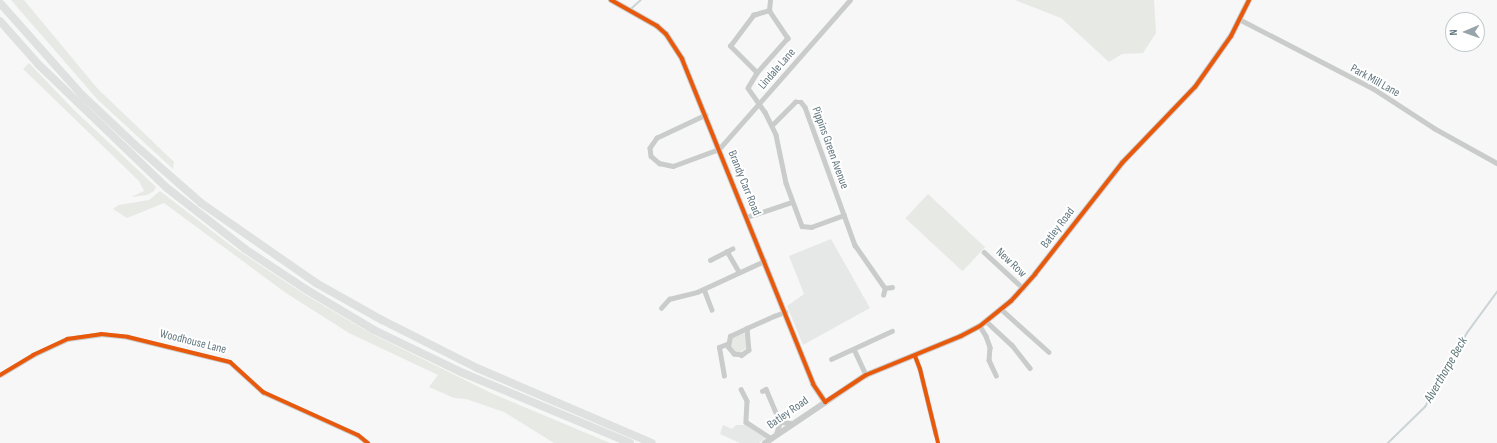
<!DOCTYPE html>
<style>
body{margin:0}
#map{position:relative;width:1497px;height:443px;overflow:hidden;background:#f7f7f7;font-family:"Sofia Sans Condensed",sans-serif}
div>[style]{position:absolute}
.built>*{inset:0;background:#e6e8e7}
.green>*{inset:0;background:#e6e9e4;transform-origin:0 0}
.stream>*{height:1.5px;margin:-0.75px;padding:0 0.75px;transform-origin:0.75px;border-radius:0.75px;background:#cad4d5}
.minor>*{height:4.5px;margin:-2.25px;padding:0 2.25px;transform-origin:2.25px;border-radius:2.25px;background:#cacccc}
.tertiary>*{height:6px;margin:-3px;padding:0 3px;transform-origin:3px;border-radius:3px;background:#cacccc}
.motorway>*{height:8px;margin:-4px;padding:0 4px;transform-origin:4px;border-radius:4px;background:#dfe0e0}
.cycleway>*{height:4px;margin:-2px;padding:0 2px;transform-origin:2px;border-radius:2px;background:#e8590c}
span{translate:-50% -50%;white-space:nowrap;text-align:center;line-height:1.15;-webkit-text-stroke:4px #fff;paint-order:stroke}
.street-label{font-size:12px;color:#647880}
.water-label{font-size:13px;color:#5f777a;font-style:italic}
.north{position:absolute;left:1445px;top:12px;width:40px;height:40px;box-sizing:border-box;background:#fff;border:1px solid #c1c9cc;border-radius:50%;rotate:268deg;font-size:11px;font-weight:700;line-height:16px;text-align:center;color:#647880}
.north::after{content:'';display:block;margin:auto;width:14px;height:18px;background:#97a4aa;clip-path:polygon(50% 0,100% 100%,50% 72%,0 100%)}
</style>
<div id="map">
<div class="built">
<div style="clip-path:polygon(831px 239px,870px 308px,803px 345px,787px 306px,804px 294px,789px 256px)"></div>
<div style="clip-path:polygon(723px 425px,732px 429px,736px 425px,747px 425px,767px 437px,759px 443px,740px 443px,720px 434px)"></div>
</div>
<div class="green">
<div style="clip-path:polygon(11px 0,24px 0,97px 88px,174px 162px,173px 169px,98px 100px)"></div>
<div style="clip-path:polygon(1015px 0,1154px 0,1156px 33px,1143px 53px,1122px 54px,1109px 62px,1061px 18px)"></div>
<div style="clip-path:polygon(29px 63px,73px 109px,156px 187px,154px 191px,147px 195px,131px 197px,144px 191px,139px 181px,23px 69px)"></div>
<div style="clip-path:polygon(160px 191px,233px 247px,304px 294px,370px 333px,491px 393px,610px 443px,554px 443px,504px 412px,466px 399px,454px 398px,429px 387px,438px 375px,349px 333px,286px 293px,164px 203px,127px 218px,113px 209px,119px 205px,149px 200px)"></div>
<div style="left:928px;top:194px;width:78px;height:33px;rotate:43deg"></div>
<div style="clip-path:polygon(741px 333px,746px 334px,748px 347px,738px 354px,730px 349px,731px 338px)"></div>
</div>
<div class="stream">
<div style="left:632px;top:8px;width:12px;rotate:-42deg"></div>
<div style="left:1388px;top:443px;width:52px;rotate:-44.2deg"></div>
<div style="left:1425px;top:407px;width:85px;rotate:-60.4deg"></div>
<div style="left:1467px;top:333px;width:51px;rotate:-53.8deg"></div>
</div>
<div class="minor">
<div style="left:769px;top:10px;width:10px;rotate:-84deg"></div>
<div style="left:1241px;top:20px;width:150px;rotate:27.4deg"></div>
<div style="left:1374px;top:89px;width:72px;rotate:33deg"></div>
<div style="left:1434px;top:128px;width:72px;rotate:29.1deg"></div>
<div style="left:757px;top:73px;width:38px;rotate:-135deg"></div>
<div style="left:730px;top:46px;width:39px;rotate:-53deg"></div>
<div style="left:753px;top:15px;width:17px;rotate:-17deg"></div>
<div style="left:769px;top:10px;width:34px;rotate:56deg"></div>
<div style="left:788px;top:38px;width:47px;rotate:131.5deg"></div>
<div style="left:757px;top:73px;width:17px;rotate:121deg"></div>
<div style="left:748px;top:88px;width:29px;rotate:55deg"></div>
<div style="left:765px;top:112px;width:25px;rotate:64deg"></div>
<div style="left:776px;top:135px;width:49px;rotate:78.2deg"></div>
<div style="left:786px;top:183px;width:46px;rotate:69.6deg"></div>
<div style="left:802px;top:226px;width:9px;rotate:6deg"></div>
<div style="left:811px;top:227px;width:35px;rotate:-20deg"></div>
<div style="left:706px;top:115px;width:54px;rotate:154.9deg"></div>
<div style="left:657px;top:138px;width:12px;rotate:125deg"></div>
<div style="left:650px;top:148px;width:8px;rotate:83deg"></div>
<div style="left:651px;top:156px;width:11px;rotate:41deg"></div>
<div style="left:659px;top:163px;width:14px;rotate:12deg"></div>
<div style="left:673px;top:166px;width:49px;rotate:-20.3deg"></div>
<div style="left:719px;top:149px;width:198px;rotate:-48.7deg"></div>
<div style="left:772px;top:125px;width:33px;rotate:-45deg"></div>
<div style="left:795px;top:102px;width:6px"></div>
<div style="left:801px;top:102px;width:6px;rotate:51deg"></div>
<div style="left:805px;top:107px;width:147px;rotate:70.1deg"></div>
<div style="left:855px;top:245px;width:52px;rotate:55.1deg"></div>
<div style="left:747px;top:217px;width:47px;rotate:-18.4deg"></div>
<div style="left:727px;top:251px;width:22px;rotate:60deg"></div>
<div style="left:984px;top:252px;width:53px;rotate:42.7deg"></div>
<div style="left:710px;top:260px;width:25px;rotate:-27deg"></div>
<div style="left:704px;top:289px;width:22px;rotate:69deg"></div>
<div style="left:883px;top:295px;width:7px;rotate:-74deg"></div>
<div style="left:885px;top:288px;width:7px;rotate:-8deg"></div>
<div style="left:661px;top:308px;width:12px;rotate:-48deg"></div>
<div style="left:669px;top:299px;width:29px;rotate:-14deg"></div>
<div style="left:697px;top:292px;width:74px;rotate:-24.8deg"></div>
<div style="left:1001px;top:309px;width:64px;rotate:41.9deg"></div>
<div style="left:986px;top:321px;width:35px;rotate:43deg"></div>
<div style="left:1012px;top:345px;width:29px;rotate:52deg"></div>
<div style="left:980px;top:326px;width:12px;rotate:59deg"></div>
<div style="left:986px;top:336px;width:12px;rotate:70deg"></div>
<div style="left:990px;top:347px;width:13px;rotate:94deg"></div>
<div style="left:989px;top:360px;width:17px;rotate:65deg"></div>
<div style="left:747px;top:328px;width:22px;rotate:85deg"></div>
<div style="left:749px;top:350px;width:9px;rotate:144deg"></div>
<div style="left:742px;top:355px;width:8px;rotate:-173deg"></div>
<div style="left:734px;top:354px;width:9px;rotate:-131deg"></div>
<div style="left:728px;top:347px;width:11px;rotate:-80deg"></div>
<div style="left:730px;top:336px;width:19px;rotate:-25deg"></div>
<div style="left:747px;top:328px;width:30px;rotate:-24deg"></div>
<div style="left:774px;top:316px;width:12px;rotate:-20deg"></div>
<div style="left:854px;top:349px;width:29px;rotate:65deg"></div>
<div style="left:915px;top:356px;width:14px;rotate:69deg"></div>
<div style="left:920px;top:369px;width:67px;rotate:76.2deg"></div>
<div style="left:831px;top:359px;width:67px;rotate:-24.7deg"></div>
<div style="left:0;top:375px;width:39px;rotate:-31deg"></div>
<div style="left:33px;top:355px;width:38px;rotate:-25deg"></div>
<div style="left:67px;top:339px;width:34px;rotate:-8deg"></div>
<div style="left:101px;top:334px;width:27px;rotate:6deg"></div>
<div style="left:128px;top:337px;width:105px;rotate:13.8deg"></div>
<div style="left:230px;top:362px;width:45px;rotate:42.3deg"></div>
<div style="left:263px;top:392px;width:104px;rotate:24.4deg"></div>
<div style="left:358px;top:435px;width:13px;rotate:39deg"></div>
<div style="left:724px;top:376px;width:29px;rotate:-100deg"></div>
<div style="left:719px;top:347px;width:9px;rotate:-21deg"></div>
<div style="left:741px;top:389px;width:13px;rotate:63deg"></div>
<div style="left:747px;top:401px;width:21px;rotate:93deg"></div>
<div style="left:746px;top:422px;width:30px;rotate:33deg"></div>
<div style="left:762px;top:391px;width:4px;rotate:-27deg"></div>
<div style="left:766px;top:389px;width:36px;rotate:67deg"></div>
<div style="left:776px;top:434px;width:13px;rotate:-72deg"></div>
<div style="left:780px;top:422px;width:12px;rotate:5deg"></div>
</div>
<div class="tertiary">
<div style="left:611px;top:0;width:53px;rotate:29.5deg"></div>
<div style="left:657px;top:26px;width:12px;rotate:42deg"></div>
<div style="left:666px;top:34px;width:30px;rotate:57deg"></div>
<div style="left:682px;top:59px;width:350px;rotate:68deg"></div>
<div style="left:813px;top:384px;width:22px;rotate:56deg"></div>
<div style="left:765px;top:443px;width:122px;rotate:-34deg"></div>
<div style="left:866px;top:375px;width:103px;rotate:-22.3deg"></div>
<div style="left:961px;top:336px;width:21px;rotate:-28deg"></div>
<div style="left:980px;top:326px;width:40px;rotate:-39deg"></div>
<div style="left:1011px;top:301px;width:36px;rotate:-48deg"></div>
<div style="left:1035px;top:274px;width:141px;rotate:-51.9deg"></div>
<div style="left:1122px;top:163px;width:105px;rotate:-46.2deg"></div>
<div style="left:1195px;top:87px;width:62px;rotate:-54.8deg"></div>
<div style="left:1231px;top:36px;width:40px;rotate:-63.4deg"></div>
</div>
<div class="motorway">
<div style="left:0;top:3px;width:125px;rotate:48.3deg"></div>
<div style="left:83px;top:96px;width:71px;rotate:43.3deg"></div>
<div style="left:135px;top:145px;width:88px;rotate:41.3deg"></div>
<div style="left:201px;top:203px;width:140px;rotate:34.8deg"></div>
<div style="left:316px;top:283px;width:76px;rotate:29.3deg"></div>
<div style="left:382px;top:320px;width:106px;rotate:26.8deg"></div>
<div style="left:477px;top:368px;width:190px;rotate:23.2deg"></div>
<div style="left:0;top:21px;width:57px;rotate:48.5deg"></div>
<div style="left:38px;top:64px;width:179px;rotate:43.9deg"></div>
<div style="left:167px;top:188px;width:99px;rotate:38deg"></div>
<div style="left:245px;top:249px;width:74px;rotate:33.5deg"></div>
<div style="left:307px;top:290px;width:78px;rotate:30.8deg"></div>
<div style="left:374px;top:330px;width:99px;rotate:25.8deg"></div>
<div style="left:463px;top:373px;width:181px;rotate:22.7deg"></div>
</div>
<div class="cycleway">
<div style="left:611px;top:0;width:53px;rotate:29.5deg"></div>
<div style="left:657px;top:26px;width:12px;rotate:42deg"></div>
<div style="left:666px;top:34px;width:30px;rotate:57deg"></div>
<div style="left:682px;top:59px;width:350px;rotate:68deg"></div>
<div style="left:813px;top:384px;width:22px;rotate:56deg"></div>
<div style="left:825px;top:402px;width:49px;rotate:-33.4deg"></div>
<div style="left:866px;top:375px;width:103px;rotate:-22.3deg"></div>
<div style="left:961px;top:336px;width:21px;rotate:-28deg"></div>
<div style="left:980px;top:326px;width:40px;rotate:-39deg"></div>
<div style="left:1011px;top:301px;width:36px;rotate:-48deg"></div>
<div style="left:1035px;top:274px;width:141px;rotate:-51.9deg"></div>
<div style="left:1122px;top:163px;width:105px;rotate:-46.2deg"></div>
<div style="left:1195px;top:87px;width:62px;rotate:-54.8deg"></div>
<div style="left:1231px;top:36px;width:40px;rotate:-63.4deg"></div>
<div style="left:915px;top:356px;width:14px;rotate:69deg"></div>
<div style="left:920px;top:369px;width:76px;rotate:76.3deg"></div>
<div style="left:0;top:375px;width:39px;rotate:-31deg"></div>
<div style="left:33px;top:355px;width:38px;rotate:-25deg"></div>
<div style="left:67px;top:339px;width:34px;rotate:-8deg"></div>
<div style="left:101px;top:334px;width:27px;rotate:6deg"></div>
<div style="left:128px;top:337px;width:105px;rotate:13.8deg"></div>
<div style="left:230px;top:362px;width:45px;rotate:42.3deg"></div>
<div style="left:263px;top:392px;width:104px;rotate:24.4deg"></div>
<div style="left:358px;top:435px;width:13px;rotate:39deg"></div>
</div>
<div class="street-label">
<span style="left:777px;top:69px;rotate:-49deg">Lindale Lane</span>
<span style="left:1375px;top:81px;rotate:29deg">Park Mill Lane</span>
<span style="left:830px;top:148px;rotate:70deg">Pippins Green Avenue</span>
<span style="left:744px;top:183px;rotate:68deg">Brandy Carr Road</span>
<span style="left:1058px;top:228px;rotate:-53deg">Batley Road</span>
<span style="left:1011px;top:263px;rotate:43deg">New Row</span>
<span style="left:193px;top:342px;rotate:14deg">Woodhouse Lane</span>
<span style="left:788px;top:413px;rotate:-35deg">Batley Road</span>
</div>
<div class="water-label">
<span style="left:1446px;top:370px;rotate:-60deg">Alverthorpe Beck</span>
</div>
<div class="north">N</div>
</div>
